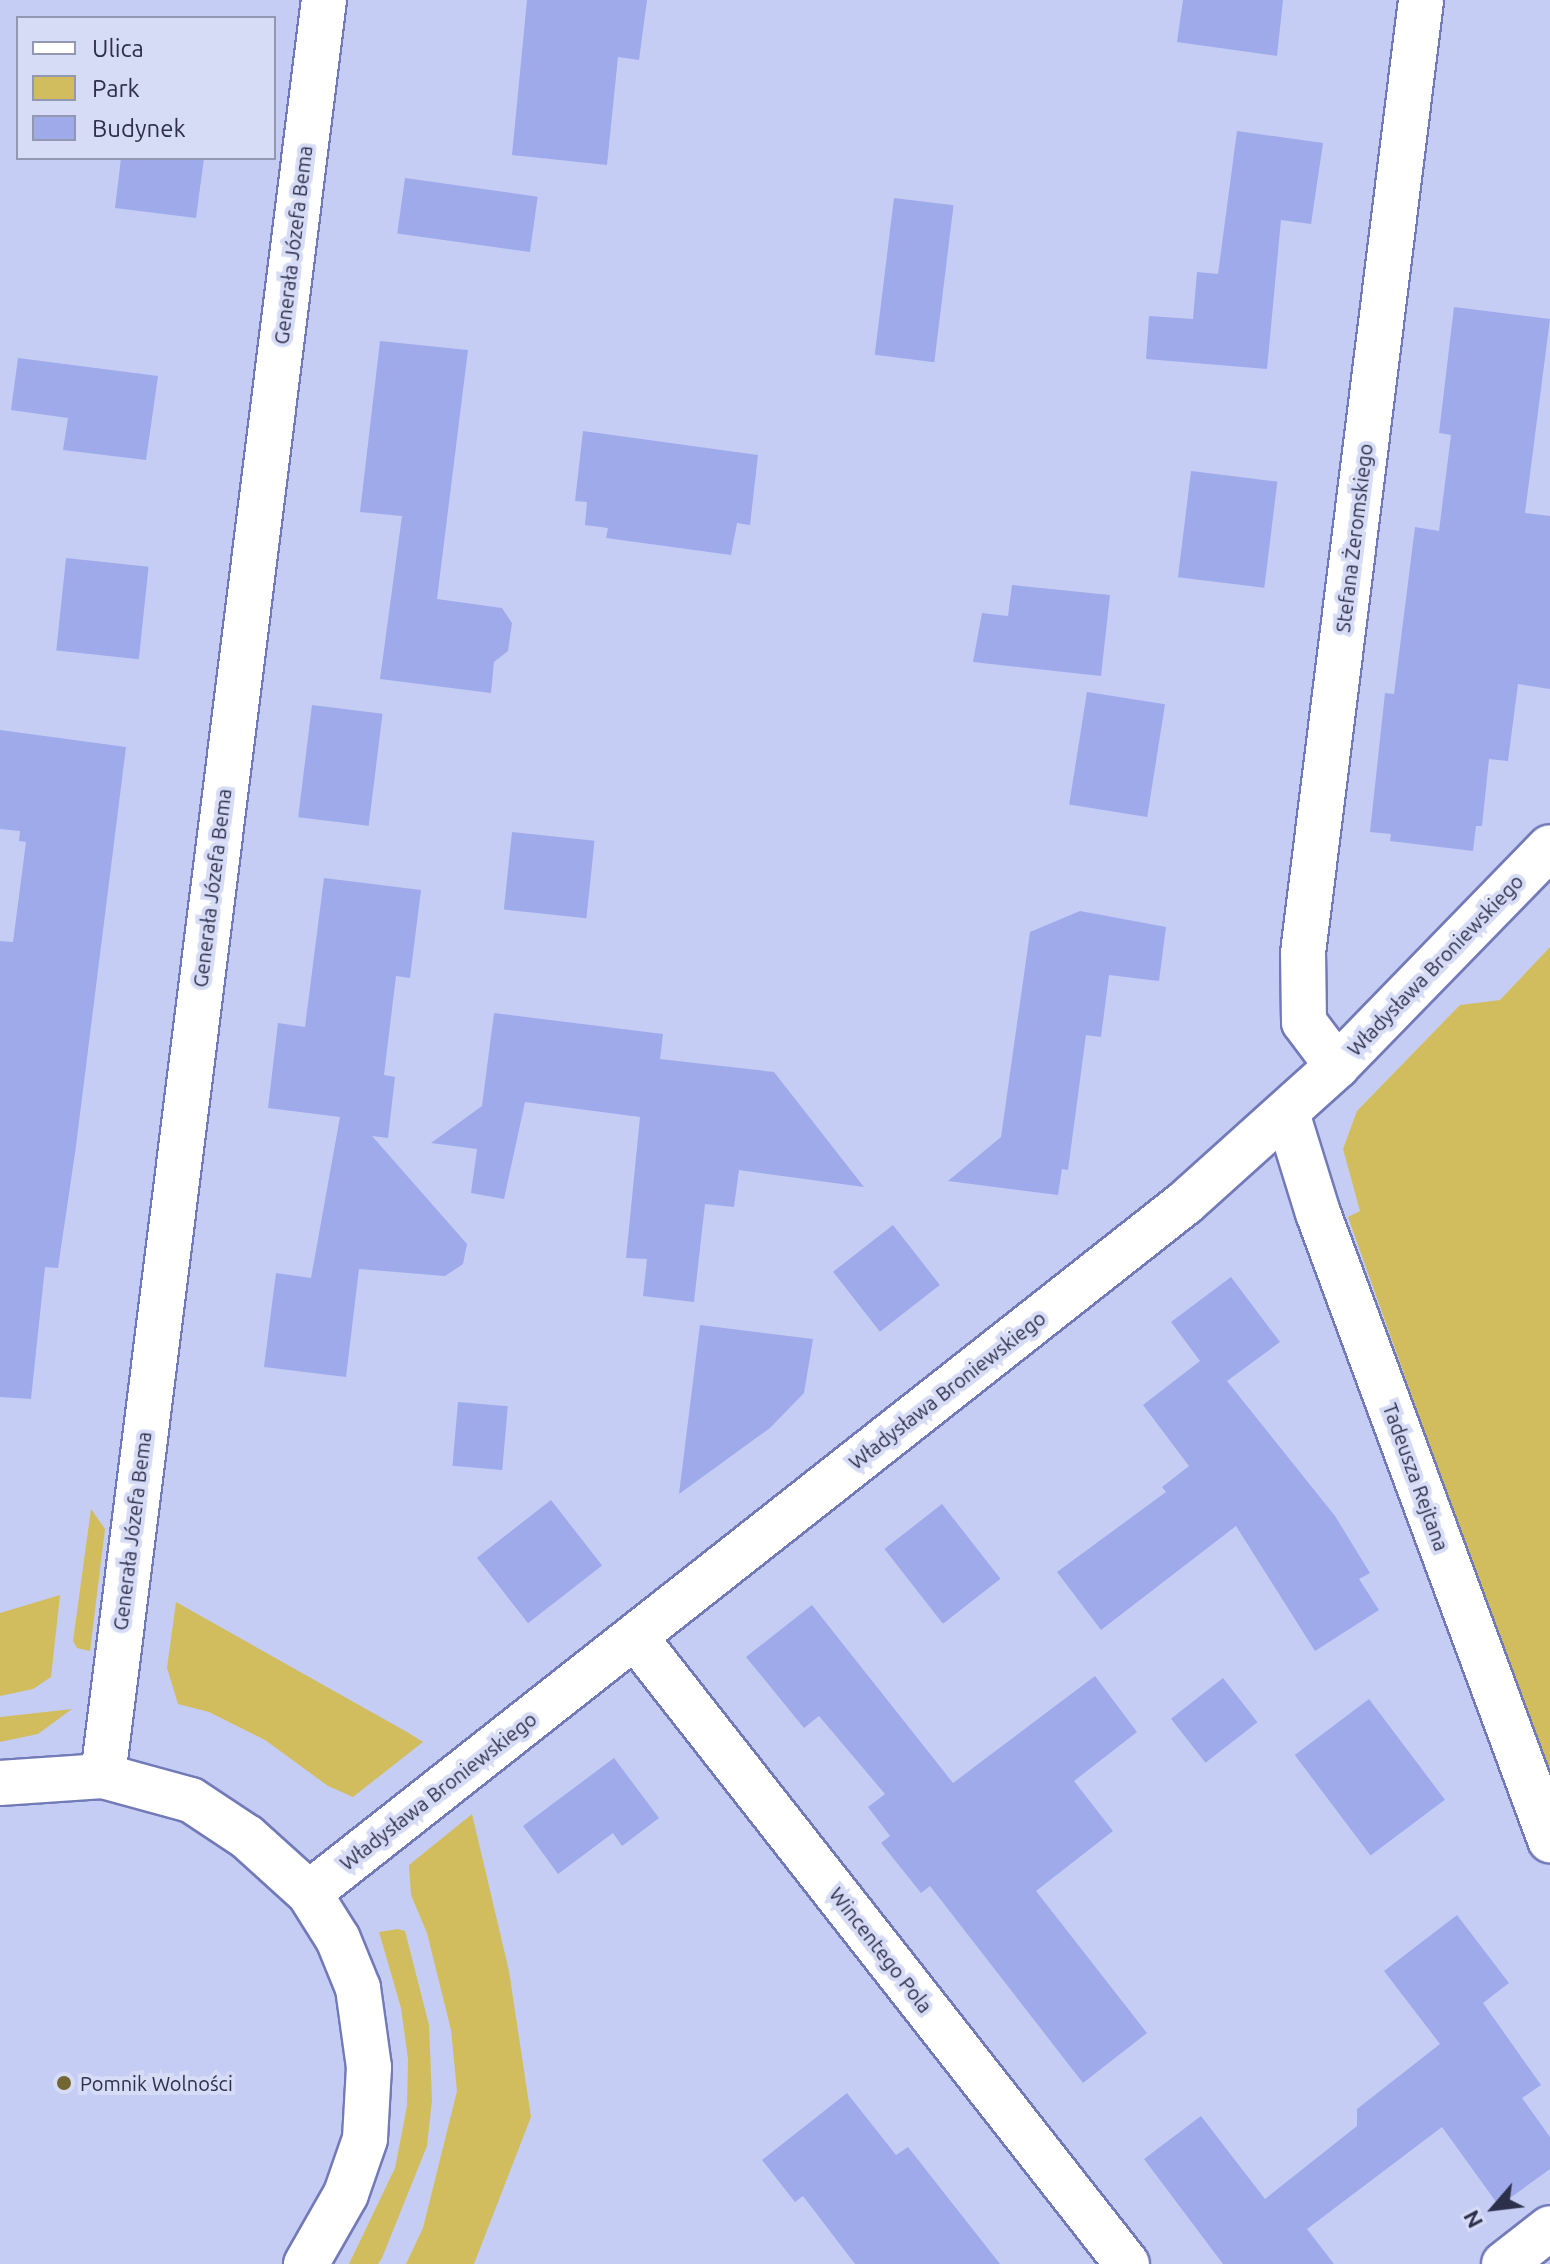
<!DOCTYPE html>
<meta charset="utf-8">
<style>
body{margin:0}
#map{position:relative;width:1550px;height:2264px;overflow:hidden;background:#c5cdf5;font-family:Ubuntu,sans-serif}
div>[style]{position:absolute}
.green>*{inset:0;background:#d2bd5e}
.building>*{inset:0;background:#9faaeb;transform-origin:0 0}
.roads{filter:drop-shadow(2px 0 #727bb8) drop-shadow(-2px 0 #727bb8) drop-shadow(0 2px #727bb8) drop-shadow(0 -2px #727bb8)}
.minor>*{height:44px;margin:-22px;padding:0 22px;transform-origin:22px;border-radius:22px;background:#fff}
.dots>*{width:22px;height:22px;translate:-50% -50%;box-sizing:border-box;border:4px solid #d6dbf6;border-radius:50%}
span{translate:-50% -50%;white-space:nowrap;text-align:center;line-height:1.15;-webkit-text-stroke:8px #d6dbf6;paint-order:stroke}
.street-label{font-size:20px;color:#2c304b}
.poi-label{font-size:20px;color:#2c304b}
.left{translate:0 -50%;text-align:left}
.legend{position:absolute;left:16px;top:16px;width:260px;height:144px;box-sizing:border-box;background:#d6dbf6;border:2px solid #9297b2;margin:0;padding:10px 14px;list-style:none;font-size:24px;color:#2c304b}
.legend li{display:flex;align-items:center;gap:16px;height:40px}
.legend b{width:40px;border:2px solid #9297b2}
.north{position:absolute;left:1454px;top:2168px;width:80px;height:80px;-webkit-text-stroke:6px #d6dbf6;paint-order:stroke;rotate:242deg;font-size:22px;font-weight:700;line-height:32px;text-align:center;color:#2c304b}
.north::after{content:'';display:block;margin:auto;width:28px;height:36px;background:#2c304b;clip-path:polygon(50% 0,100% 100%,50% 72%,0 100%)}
</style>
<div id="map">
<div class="green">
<div style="clip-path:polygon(1550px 947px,1550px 1783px,1348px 1217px,1360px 1211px,1343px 1149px,1357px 1111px,1460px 1005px,1500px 1000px)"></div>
<div style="clip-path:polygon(91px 1509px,105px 1529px,90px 1651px,77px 1648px,73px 1641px)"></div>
<div style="clip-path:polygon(60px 1595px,51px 1677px,33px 1689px,0 1696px,0 1613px)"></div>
<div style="clip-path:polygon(176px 1602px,407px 1732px,423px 1742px,353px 1797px,328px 1786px,265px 1740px,209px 1712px,178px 1704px,167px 1668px)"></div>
<div style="clip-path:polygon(72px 1709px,38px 1734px,0 1742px,0 1717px)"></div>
<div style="clip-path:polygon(472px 1814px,509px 1971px,531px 2117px,474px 2264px,406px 2264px,423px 2228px,457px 2091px,451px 2030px,427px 1933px,411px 1895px,409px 1865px)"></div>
<div style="clip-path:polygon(398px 1929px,405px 1931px,429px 2025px,432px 2100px,427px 2146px,382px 2258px,378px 2264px,349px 2264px,395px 2168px,407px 2106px,408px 2059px,401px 2008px,379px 1932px)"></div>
</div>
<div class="building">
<div style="clip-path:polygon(527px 0,647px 0,639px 60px,618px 57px,607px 165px,512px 155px)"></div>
<div style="clip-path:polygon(1183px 0,1283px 0,1277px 56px,1177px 42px)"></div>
<div style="clip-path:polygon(1237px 131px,1323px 143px,1311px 224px,1281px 220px,1267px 369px,1146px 359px,1149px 316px,1193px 319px,1197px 272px,1218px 274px)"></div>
<div style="clip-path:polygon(121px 158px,204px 158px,196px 218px,115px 208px)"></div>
<div style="left:405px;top:178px;width:134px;height:56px;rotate:8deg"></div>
<div style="left:894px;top:198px;width:60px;height:158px;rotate:7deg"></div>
<div style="clip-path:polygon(1454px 307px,1550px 319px,1525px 513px,1550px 516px,1550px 689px,1518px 684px,1508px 761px,1489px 759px,1482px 826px,1476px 826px,1473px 851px,1390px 841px,1391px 834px,1370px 832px,1385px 693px,1394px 694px,1415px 527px,1439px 531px,1451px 435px,1439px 433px)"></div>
<div style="clip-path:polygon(380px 341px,468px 350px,437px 599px,502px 608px,512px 623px,508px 651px,494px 662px,491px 693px,380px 679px,402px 516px,360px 512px)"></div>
<div style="clip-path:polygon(18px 358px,158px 376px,146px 460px,63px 450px,68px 418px,11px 410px)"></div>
<div style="clip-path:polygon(583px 431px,758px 455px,750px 525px,737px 523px,731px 555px,606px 538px,608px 528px,585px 525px,587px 502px,575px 501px)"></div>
<div style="left:1191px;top:471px;width:87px;height:107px;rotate:7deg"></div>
<div style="left:66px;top:558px;width:83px;height:93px;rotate:6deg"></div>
<div style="clip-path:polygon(1012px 585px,1110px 595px,1101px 676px,973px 662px,982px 613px,1008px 616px)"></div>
<div style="left:1087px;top:692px;width:79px;height:114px;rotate:9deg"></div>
<div style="left:312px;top:705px;width:71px;height:113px;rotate:7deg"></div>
<div style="clip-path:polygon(0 730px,126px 747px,76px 1146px,58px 1268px,45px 1267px,31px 1399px,0 1397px,0 941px,13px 942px,26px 842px,19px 841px,20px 831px,0 829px)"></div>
<div style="left:512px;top:832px;width:83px;height:78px;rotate:6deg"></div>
<div style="clip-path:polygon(324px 878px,421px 890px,410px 978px,396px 976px,384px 1075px,395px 1077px,388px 1138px,372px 1136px,467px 1244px,463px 1264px,445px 1276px,359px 1269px,346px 1377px,264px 1367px,276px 1273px,311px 1278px,340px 1117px,268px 1108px,278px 1023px,305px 1027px)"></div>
<div style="clip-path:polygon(1080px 911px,1166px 927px,1159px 981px,1109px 975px,1101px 1037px,1086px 1035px,1068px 1170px,1062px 1169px,1058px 1195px,948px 1181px,1001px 1137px,1030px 932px)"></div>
<div style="clip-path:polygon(494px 1013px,663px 1034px,660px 1059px,774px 1072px,864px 1187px,739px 1170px,734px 1207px,705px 1204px,694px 1302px,643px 1296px,647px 1259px,626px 1258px,640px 1117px,525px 1102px,504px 1199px,471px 1193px,477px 1149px,431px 1143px,482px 1106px)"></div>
<div style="left:893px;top:1225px;width:76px;height:76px;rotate:52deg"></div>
<div style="clip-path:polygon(1231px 1277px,1280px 1342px,1227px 1381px,1335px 1516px,1370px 1573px,1359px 1579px,1379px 1610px,1315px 1651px,1236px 1526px,1101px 1630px,1057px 1572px,1166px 1492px,1162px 1487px,1189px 1466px,1143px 1405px,1200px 1361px,1171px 1322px)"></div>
<div style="clip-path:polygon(700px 1325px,813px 1339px,804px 1393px,770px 1428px,679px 1494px)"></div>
<div style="left:458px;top:1402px;width:50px;height:64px;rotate:5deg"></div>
<div style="left:551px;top:1500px;width:83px;height:94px;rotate:52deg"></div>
<div style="left:942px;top:1504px;width:95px;height:73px;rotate:52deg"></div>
<div style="clip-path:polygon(812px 1605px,953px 1783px,1095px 1676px,1137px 1732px,1074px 1781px,1113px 1831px,1036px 1891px,1147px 2033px,1083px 2083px,930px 1886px,921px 1893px,881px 1843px,890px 1836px,868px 1807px,885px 1794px,819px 1716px,804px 1728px,746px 1657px)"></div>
<div style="left:1223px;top:1678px;width:56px;height:66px;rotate:52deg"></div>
<div style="left:1369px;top:1699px;width:126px;height:93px;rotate:53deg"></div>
<div style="clip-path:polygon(614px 1758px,659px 1818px,622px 1846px,613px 1833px,558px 1874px,523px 1826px)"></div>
<div style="clip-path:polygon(1457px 1915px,1509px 1983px,1483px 2003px,1541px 2085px,1522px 2098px,1550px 2137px,1550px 2169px,1499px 2206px,1442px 2127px,1307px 2229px,1334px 2264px,1223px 2264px,1144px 2159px,1201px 2116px,1265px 2199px,1357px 2126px,1357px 2109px,1440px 2044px,1384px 1971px)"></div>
<div style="clip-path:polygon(847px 2093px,896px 2155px,908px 2147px,1000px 2264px,855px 2264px,803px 2196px,795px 2202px,762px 2160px)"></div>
</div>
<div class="roads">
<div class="minor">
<div style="left:1337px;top:1066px;width:55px;rotate:-126.9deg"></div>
<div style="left:1304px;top:1022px;width:69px;rotate:-90.8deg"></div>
<div style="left:1303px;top:953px;width:960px;rotate:-82.94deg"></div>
<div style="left:1287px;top:1113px;width:105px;rotate:72.8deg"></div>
<div style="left:1318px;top:1213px;width:669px;rotate:69.69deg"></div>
<div style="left:635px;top:1637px;width:797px;rotate:51.88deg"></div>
<div style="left:103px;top:1776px;width:1790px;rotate:-82.91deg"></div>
<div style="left:0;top:1783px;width:103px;rotate:-3.9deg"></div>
<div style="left:103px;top:1776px;width:91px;rotate:15.3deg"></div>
<div style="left:191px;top:1800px;width:67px;rotate:33.5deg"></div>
<div style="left:247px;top:1837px;width:84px;rotate:42.1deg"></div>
<div style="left:309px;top:1893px;width:54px;rotate:57.8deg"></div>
<div style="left:338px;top:1939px;width:53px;rotate:67.8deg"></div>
<div style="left:358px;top:1988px;width:80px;rotate:82.1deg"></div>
<div style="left:369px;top:2067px;width:72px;rotate:93.2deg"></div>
<div style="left:365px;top:2139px;width:58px;rotate:109.1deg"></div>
<div style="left:346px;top:2194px;width:81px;rotate:119.7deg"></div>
<div style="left:309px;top:1893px;width:1115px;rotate:-38.23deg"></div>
<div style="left:1185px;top:1203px;width:205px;rotate:-42deg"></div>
<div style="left:1337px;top:1066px;width:305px;rotate:-45.8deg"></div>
<div style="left:1504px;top:2264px;width:58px;rotate:-38deg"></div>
</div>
</div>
<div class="dots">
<div style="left:64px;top:2083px;background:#726733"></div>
</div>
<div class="street-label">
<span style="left:293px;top:245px;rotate:-83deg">Generała Józefa Bema</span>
<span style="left:1354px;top:538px;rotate:-83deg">Stefana Żeromskiego</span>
<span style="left:212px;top:888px;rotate:-83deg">Generała Józefa Bema</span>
<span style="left:1435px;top:965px;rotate:-46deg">Władysława Broniewskiego</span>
<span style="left:947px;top:1390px;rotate:-38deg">Władysława Broniewskiego</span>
<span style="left:1416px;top:1477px;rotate:70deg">Tadeusza Rejtana</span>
<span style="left:132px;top:1531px;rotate:-83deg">Generała Józefa Bema</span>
<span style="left:438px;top:1791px;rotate:-38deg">Władysława Broniewskiego</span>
<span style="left:881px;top:1950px;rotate:52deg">Wincentego Pola</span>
</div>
<div class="poi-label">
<span class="left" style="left:80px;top:2083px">Pomnik Wolności</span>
</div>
<ul class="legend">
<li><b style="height:10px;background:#fff"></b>Ulica</li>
<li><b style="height:22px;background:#d2bd5e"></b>Park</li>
<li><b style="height:22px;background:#9faaeb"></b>Budynek</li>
</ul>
<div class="north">N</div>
</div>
